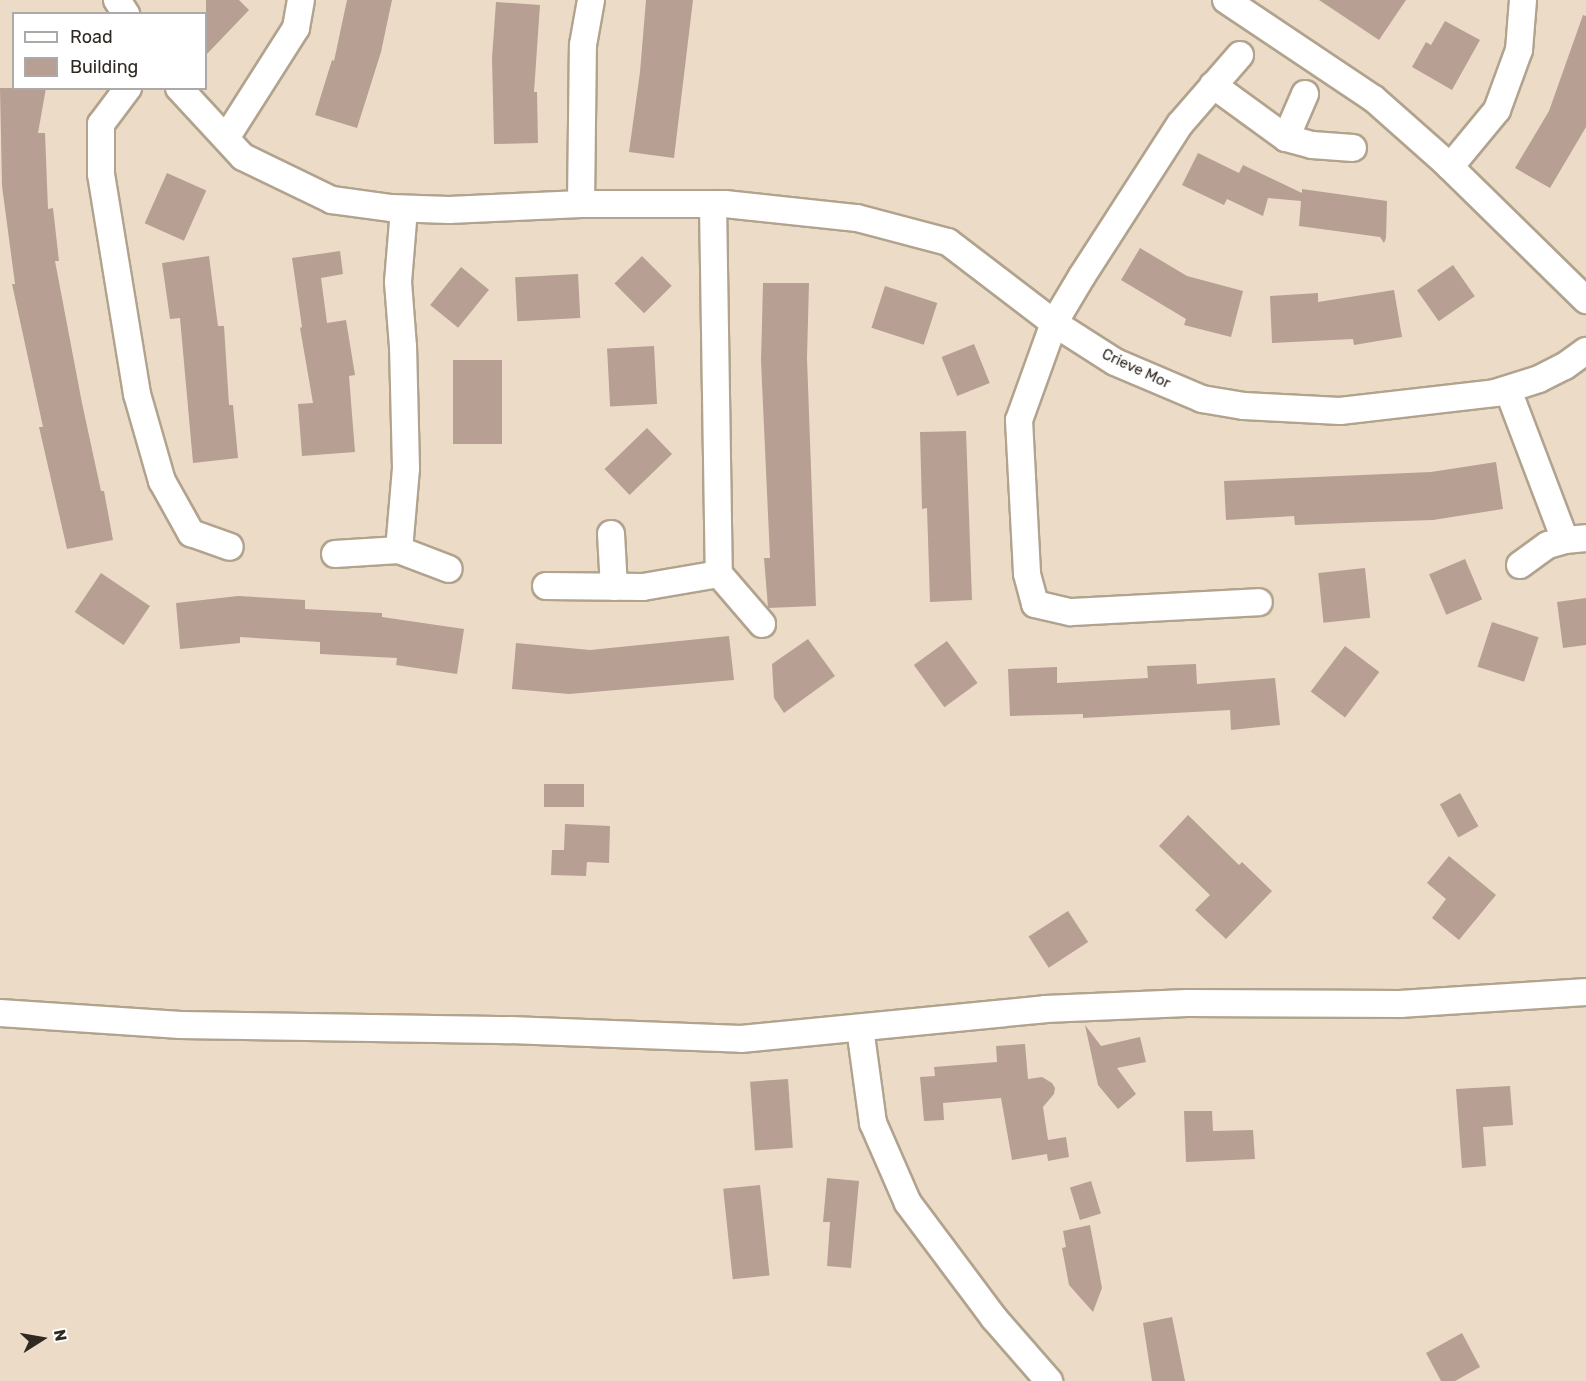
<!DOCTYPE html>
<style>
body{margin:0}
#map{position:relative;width:1586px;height:1381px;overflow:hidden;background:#ecdcc7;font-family:Rubik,sans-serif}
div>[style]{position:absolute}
.building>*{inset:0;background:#b79f93;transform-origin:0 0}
.roads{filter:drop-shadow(2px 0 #b1a38e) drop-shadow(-2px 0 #b1a38e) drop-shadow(0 2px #b1a38e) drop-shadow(0 -2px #b1a38e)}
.street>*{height:26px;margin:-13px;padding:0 13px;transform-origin:13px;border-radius:13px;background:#fff}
span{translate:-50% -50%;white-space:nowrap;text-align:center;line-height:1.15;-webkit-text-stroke:5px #fff;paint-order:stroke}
.street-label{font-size:15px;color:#2f2921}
.legend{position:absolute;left:12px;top:12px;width:195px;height:78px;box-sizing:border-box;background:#fff;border:2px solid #aca9a6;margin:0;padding:8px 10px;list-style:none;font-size:18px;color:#2f2921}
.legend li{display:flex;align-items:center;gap:12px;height:30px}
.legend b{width:30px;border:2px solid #aca9a6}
.north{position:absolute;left:12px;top:1309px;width:60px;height:60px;-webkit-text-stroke:4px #fff;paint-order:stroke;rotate:79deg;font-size:16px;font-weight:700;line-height:24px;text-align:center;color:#2f2921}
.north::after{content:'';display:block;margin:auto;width:21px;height:27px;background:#2f2921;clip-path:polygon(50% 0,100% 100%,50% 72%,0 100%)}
</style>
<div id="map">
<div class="building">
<div style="clip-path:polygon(206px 0,239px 0,249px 10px,206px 55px)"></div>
<div style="clip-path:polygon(347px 0,392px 0,381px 52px,357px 128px,315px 115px,332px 60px,334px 61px)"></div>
<div style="clip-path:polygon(646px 0,693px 0,674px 158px,629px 152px,640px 72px)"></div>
<div style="clip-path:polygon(1319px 0,1406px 0,1379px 40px)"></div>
<div style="clip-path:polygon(496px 2px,540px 5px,534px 92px,537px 92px,538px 143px,494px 144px,492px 58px)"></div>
<div style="clip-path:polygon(1583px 15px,1586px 16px,1586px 127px,1550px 188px,1515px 168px,1549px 111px)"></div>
<div style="clip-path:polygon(1445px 21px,1480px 40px,1452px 90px,1412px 67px,1426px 42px,1431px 45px)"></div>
<div style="clip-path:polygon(0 88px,46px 88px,38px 133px,45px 133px,48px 209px,53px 208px,59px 261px,55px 261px,82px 403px,101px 491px,104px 491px,113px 540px,67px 549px,39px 427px,43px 427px,12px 284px,15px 284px,2px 186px)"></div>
<div style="clip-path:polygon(1198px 153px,1239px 173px,1243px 165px,1302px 193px,1302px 189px,1387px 201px,1386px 238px,1384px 243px,1380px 237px,1299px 226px,1301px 201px,1268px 198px,1263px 216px,1227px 199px,1224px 205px,1182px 185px)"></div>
<div style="left:167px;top:173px;width:43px;height:55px;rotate:24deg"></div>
<div style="clip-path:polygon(1140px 248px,1187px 276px,1243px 291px,1231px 337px,1184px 325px,1186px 319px,1121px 280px)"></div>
<div style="clip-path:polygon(340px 251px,343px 274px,321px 278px,327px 323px,346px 320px,355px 375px,349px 376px,355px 452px,302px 456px,298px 404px,313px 403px,300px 328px,302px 327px,292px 258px)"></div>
<div style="clip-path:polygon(209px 256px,218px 326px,224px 326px,229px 405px,233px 405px,238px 458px,193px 463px,180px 318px,170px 319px,162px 263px)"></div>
<div style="left:642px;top:256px;width:42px;height:39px;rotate:45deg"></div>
<div style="left:1453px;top:265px;width:38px;height:44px;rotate:55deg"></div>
<div style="left:461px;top:267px;width:36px;height:49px;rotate:39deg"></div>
<div style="left:578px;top:274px;width:44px;height:63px;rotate:87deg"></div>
<div style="clip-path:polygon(763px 283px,809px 283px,807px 358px,816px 606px,768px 608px,764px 558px,770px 558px,761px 361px)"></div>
<div style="left:885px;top:286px;width:55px;height:44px;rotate:18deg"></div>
<div style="clip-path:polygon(1394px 290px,1402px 337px,1354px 345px,1353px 339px,1272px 343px,1270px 296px,1318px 293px,1318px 302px)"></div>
<div style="left:974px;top:344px;width:42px;height:35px;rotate:68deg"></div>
<div style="left:654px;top:346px;width:58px;height:47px;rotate:87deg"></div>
<div style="left:453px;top:360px;width:49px;height:84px"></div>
<div style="left:647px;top:428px;width:36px;height:59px;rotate:46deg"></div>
<div style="clip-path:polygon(966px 431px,972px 600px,930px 602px,927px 508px,922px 509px,920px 432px)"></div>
<div style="clip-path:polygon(1496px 462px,1503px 509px,1433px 520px,1372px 522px,1295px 525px,1294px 516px,1226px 520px,1224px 481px,1431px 472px)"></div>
<div style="left:1465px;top:559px;width:44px;height:39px;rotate:67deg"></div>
<div style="left:1365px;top:568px;width:50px;height:47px;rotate:84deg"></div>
<div style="left:101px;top:573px;width:59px;height:47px;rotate:34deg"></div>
<div style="clip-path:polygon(238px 596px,305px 600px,305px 609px,382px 613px,382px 617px,464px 629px,457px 674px,396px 665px,397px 658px,320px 654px,320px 642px,240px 637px,240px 643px,180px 649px,176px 603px)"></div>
<div style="clip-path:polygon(1586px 598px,1586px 645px,1563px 648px,1557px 602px)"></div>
<div style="left:1492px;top:622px;width:49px;height:47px;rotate:18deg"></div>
<div style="clip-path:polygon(729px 636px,734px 680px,569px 694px,512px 689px,516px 643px,590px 650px)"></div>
<div style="clip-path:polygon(808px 639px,835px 676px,784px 713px,774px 698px,772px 664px)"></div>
<div style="left:947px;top:641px;width:52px;height:41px;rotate:54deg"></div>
<div style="left:1345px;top:646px;width:43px;height:57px;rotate:37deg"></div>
<div style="clip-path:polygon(1196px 664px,1197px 684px,1275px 678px,1280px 725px,1231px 730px,1230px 710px,1083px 718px,1083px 714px,1010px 716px,1008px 669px,1057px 667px,1057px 683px,1148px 678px,1147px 666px)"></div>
<div style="left:544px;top:784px;width:40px;height:23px"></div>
<div style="left:1460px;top:793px;width:38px;height:23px;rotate:61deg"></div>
<div style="clip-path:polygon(1188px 815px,1239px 865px,1242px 862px,1272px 891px,1226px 939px,1195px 910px,1210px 895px,1159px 846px)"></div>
<div style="clip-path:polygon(565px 824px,610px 826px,609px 863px,587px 862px,586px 876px,551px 875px,552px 850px,564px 850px)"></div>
<div style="clip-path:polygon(1449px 856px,1496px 895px,1459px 940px,1432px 918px,1446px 899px,1427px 883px)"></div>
<div style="left:1068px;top:911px;width:37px;height:47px;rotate:57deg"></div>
<div style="clip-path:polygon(1085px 1025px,1101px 1046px,1140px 1037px,1146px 1062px,1117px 1068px,1136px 1094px,1118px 1109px,1098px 1085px)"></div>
<div style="clip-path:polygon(1025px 1044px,1028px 1079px,1042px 1077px,1052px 1083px,1055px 1088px,1054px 1094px,1043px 1107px,1048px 1140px,1066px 1137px,1069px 1157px,1048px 1161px,1047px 1154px,1012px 1160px,1001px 1098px,943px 1103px,944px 1120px,924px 1121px,920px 1077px,935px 1076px,934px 1067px,997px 1062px,996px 1046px)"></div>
<div style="left:788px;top:1079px;width:69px;height:38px;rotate:86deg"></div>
<div style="clip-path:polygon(1510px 1086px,1513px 1125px,1483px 1127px,1486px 1166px,1462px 1168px,1456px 1089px)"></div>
<div style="clip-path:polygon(1184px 1111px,1212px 1111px,1213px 1131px,1253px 1130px,1255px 1159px,1186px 1162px)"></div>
<div style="clip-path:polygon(827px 1178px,859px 1181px,851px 1268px,827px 1266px,830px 1222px,823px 1222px)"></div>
<div style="left:1091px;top:1181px;width:34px;height:22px;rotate:73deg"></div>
<div style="left:760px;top:1185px;width:91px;height:37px;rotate:84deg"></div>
<div style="clip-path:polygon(1090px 1225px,1102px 1288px,1093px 1312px,1069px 1285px,1062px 1248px,1066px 1247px,1063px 1231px)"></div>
<div style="clip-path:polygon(1172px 1317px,1185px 1381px,1152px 1381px,1143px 1323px)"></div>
<div style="clip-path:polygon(1462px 1333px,1480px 1367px,1455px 1381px,1441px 1381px,1426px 1353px)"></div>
</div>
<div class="roads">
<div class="street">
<div style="left:117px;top:0;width:17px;rotate:57deg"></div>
<div style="left:1226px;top:0;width:178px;rotate:33.8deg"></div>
<div style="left:1374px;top:99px;width:94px;rotate:41.5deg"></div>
<div style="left:1444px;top:161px;width:199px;rotate:44.4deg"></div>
<div style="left:1240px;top:55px;width:91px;rotate:131deg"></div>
<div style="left:1180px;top:124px;width:181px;rotate:122.8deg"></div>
<div style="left:1082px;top:276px;width:55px;rotate:120.8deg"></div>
<div style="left:1054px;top:323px;width:103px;rotate:109.8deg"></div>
<div style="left:1019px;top:420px;width:154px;rotate:87deg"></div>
<div style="left:1027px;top:574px;width:31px;rotate:75deg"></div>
<div style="left:1035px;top:604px;width:37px;rotate:13deg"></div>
<div style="left:1071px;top:612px;width:188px;rotate:-3deg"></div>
<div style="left:1213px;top:85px;width:90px;rotate:36deg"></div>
<div style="left:1286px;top:138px;width:27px;rotate:15deg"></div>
<div style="left:1312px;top:145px;width:41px;rotate:4.2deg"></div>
<div style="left:128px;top:88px;width:45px;rotate:126.9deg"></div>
<div style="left:101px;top:124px;width:50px;rotate:90deg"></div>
<div style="left:101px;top:174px;width:223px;rotate:80.7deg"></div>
<div style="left:137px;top:394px;width:91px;rotate:74deg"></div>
<div style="left:162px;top:481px;width:60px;rotate:60.9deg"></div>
<div style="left:191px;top:533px;width:41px;rotate:19.7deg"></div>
<div style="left:179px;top:88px;width:94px;rotate:47.2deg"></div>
<div style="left:243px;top:157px;width:99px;rotate:25.8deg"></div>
<div style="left:332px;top:200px;width:60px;rotate:7.7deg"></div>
<div style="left:391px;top:208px;width:58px;rotate:2deg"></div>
<div style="left:449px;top:210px;width:132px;rotate:-2.6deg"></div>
<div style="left:581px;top:204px;width:144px"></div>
<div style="left:725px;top:204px;width:133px;rotate:6.1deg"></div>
<div style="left:857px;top:218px;width:94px;rotate:14.8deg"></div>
<div style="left:948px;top:242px;width:133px;rotate:37.4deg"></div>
<div style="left:1054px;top:323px;width:72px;rotate:32.6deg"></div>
<div style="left:1115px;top:362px;width:95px;rotate:23deg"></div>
<div style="left:1202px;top:399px;width:43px;rotate:9.5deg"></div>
<div style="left:1244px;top:406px;width:96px;rotate:3deg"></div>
<div style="left:1340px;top:411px;width:156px;rotate:-6.6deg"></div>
<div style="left:1495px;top:393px;width:46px;rotate:-17.7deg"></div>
<div style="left:1539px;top:379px;width:29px;rotate:-27deg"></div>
<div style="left:1565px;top:366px;width:26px;rotate:-36deg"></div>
<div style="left:226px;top:138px;width:130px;rotate:-57.5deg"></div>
<div style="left:296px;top:28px;width:28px;rotate:-80deg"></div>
<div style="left:1286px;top:138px;width:48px;rotate:-66.6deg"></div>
<div style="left:1450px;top:167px;width:74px;rotate:-50.5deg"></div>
<div style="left:1497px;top:110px;width:64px;rotate:-69.9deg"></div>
<div style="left:1519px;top:50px;width:50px;rotate:-85.4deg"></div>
<div style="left:581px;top:204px;width:159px;rotate:-89.3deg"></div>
<div style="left:583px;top:45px;width:46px;rotate:-79.9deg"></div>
<div style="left:713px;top:204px;width:370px;rotate:89.1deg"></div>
<div style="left:1508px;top:390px;width:160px;rotate:69.2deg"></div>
<div style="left:611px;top:534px;width:53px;rotate:86.8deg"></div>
<div style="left:399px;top:550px;width:82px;rotate:-85.1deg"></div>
<div style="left:406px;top:468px;width:121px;rotate:-91.4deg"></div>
<div style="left:403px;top:347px;width:65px;rotate:-94.4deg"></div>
<div style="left:398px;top:282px;width:73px;rotate:-85.3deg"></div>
<div style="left:335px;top:554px;width:64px;rotate:-3.6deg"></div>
<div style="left:399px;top:550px;width:53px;rotate:20.8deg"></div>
<div style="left:1520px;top:565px;width:34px;rotate:-36deg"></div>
<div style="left:1548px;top:545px;width:18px;rotate:-16deg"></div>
<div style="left:1565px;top:540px;width:21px;rotate:-5deg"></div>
<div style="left:546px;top:586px;width:97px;rotate:0.6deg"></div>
<div style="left:643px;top:587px;width:77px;rotate:-9.7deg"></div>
<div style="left:719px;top:574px;width:66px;rotate:49.3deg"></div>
<div style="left:0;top:1013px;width:181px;rotate:3.8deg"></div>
<div style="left:181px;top:1025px;width:329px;rotate:0.9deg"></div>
<div style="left:510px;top:1030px;width:231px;rotate:2.2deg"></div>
<div style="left:741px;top:1039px;width:305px;rotate:-5.6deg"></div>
<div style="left:1045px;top:1009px;width:142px;rotate:-2.4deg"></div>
<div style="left:1187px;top:1003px;width:214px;rotate:0.3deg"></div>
<div style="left:1401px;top:1004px;width:185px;rotate:-3.7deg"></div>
<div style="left:860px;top:1028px;width:96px;rotate:82.2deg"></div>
<div style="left:873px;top:1123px;width:87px;rotate:66.4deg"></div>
<div style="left:908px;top:1203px;width:144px;rotate:53.2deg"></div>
<div style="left:994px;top:1318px;width:84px;rotate:48.9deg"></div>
</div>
</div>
<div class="street-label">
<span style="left:1136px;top:369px;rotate:25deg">Crieve Mor</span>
</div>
<ul class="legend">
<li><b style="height:8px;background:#fff"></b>Road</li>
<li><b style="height:16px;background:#b79f93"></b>Building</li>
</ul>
<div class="north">N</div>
</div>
